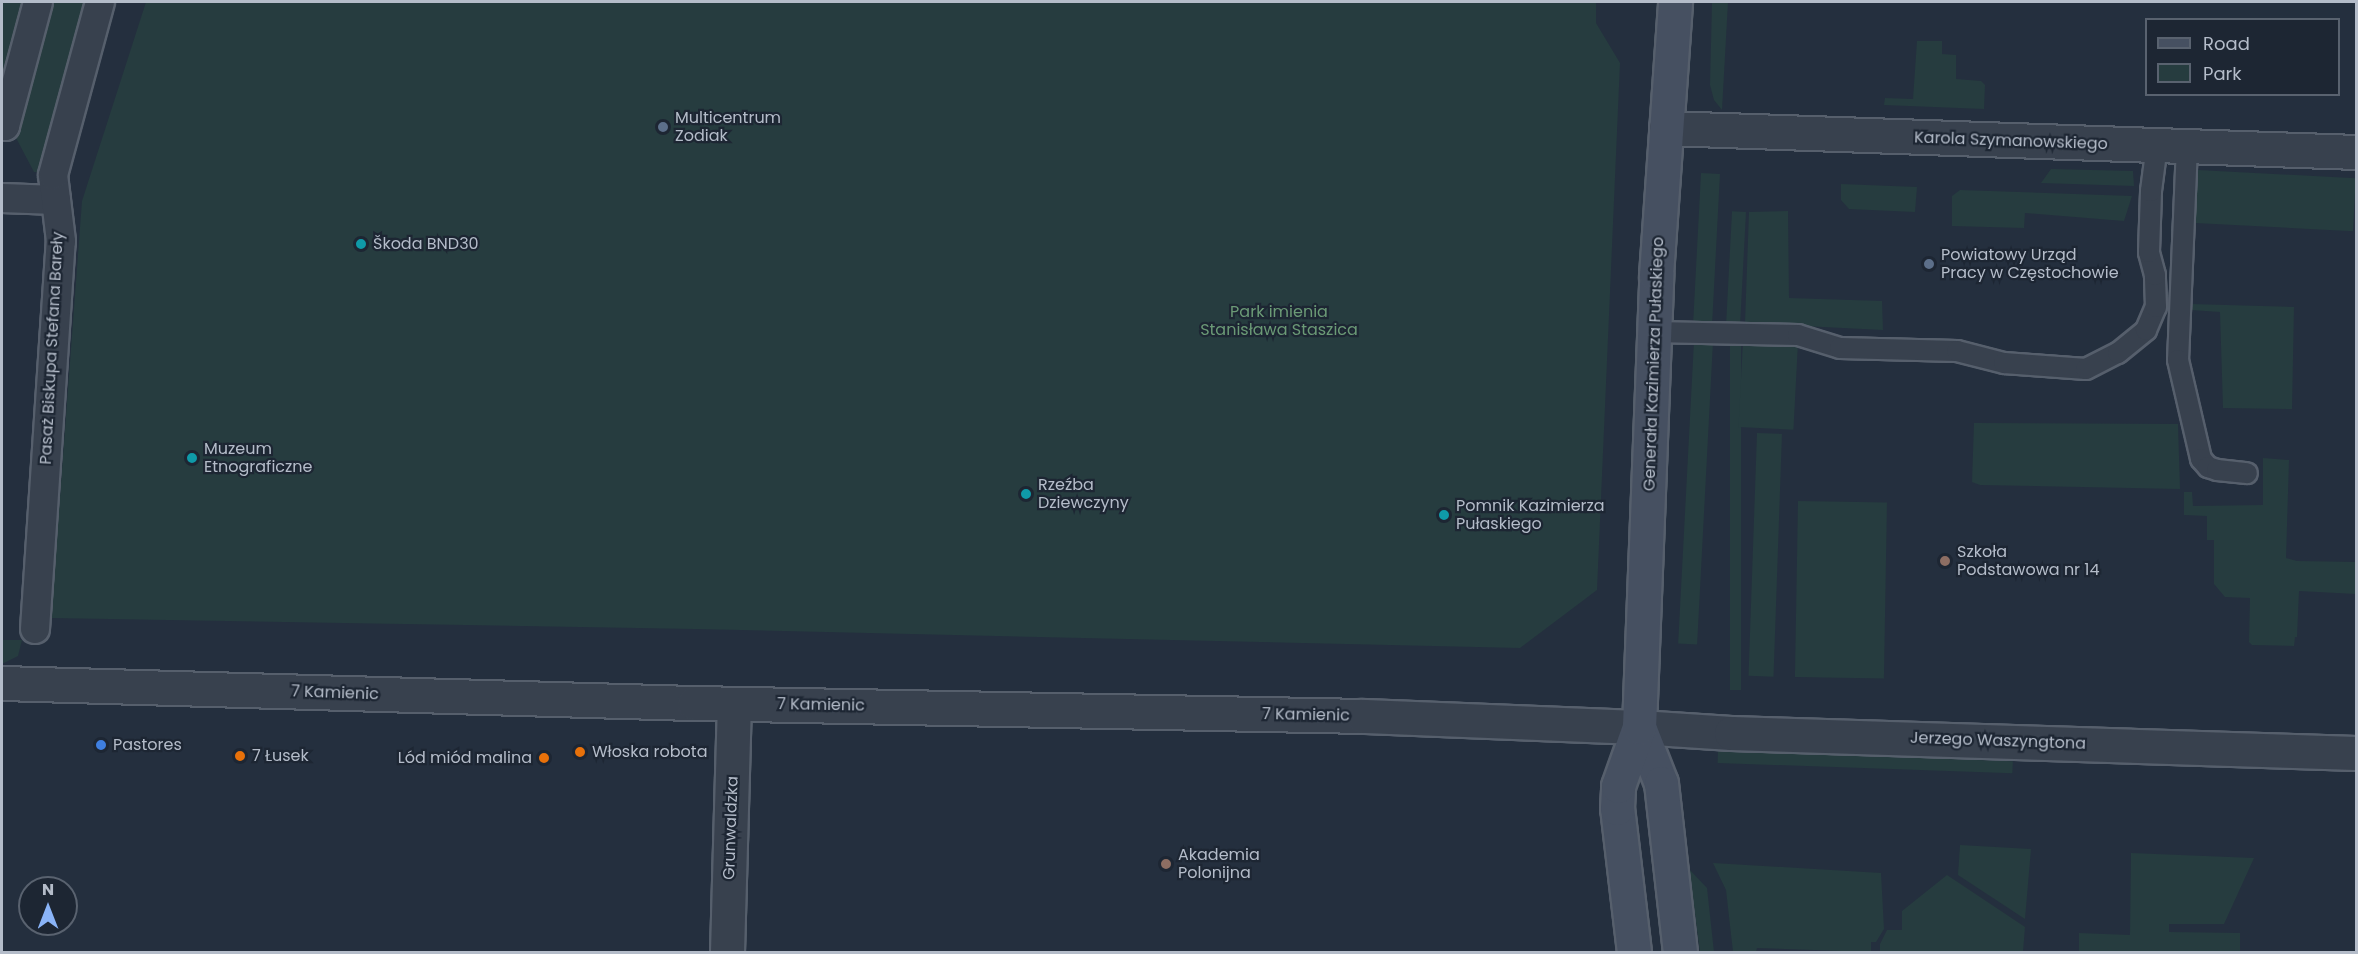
<!DOCTYPE html>
<meta charset="utf-8">
<style>
body{margin:0}
#map{position:relative;width:2358px;height:954px;overflow:hidden;background:#242f3e;font-family:Poppins,sans-serif}
div>[style]{position:absolute}
.green>*{inset:0;background:#263c3f;transform-origin:0 0}
.roads{filter:drop-shadow(2px 0 #565f6c) drop-shadow(-2px 0 #565f6c) drop-shadow(0 2px #565f6c) drop-shadow(0 -2px #565f6c)}
.service>*{height:20px;margin:-10px;padding:0 10px;transform-origin:10px;border-radius:10px;background:#38414e}
.pedestrian>*{height:28px;margin:-14px;padding:0 14px;transform-origin:14px;border-radius:14px;background:#38414e}
.minor>*{height:33px;margin:-16.5px;padding:0 16.5px;transform-origin:16.5px;border-radius:16.5px;background:#38414e}
.tertiary>*{height:33px;margin:-16.5px;padding:0 16.5px;transform-origin:16.5px;border-radius:16.5px;background:#38414e}
.secondary>*{height:33px;margin:-16.5px;padding:0 16.5px;transform-origin:16.5px;border-radius:16.5px;background:#465061}
.dots>*{width:16px;height:16px;translate:-50% -50%;box-sizing:border-box;border:3px solid #1d2633;border-radius:50%}
span{translate:-50% -50%;white-space:nowrap;text-align:center;line-height:1.15;-webkit-text-stroke:4.5px #1d2633;paint-order:stroke}
.poi-label{font-size:16px;color:#b4bcc9}
.left{translate:0 -50%;text-align:left}
.right{translate:-100% -50%;text-align:right}
.street-label{font-size:16px;color:#b4bcc9}
.park-label{font-size:16px;color:#6b9a76}
.frame{position:absolute;inset:0;border:3px solid #b4bcc9;pointer-events:none}
.legend{position:absolute;left:2145px;top:18px;width:195px;height:78px;box-sizing:border-box;background:#1d2633;border:2px solid #59626f;margin:0;padding:8px 10px;list-style:none;font-size:18px;color:#b4bcc9}
.legend li{display:flex;align-items:center;gap:12px;height:30px}
.legend b{width:30px;border:2px solid #59626f}
.north{position:absolute;left:18px;top:876px;width:60px;height:60px;box-sizing:border-box;background:#1d2633;border:2px solid #59626f;border-radius:50%;rotate:0deg;font-size:16px;font-weight:700;line-height:24px;text-align:center;color:#b4bcc9}
.north::after{content:'';display:block;margin:auto;width:21px;height:27px;background:#8ab4f8;clip-path:polygon(50% 0,100% 100%,50% 72%,0 100%)}
</style>
<div id="map">
<div class="green">
<div style="clip-path:polygon(2px 2px,26px 2px,2px 90px)"></div>
<div style="clip-path:polygon(45px 2px,88px 2px,40px 172px,34px 172px,15px 136px,17px 102px)"></div>
<div style="clip-path:polygon(146px 2px,1596px 2px,1596px 23px,1620px 63px,1597px 590px,1520px 648px,695px 629px,51px 618px,82px 201px)"></div>
<div style="clip-path:polygon(1712px 2px,1728px 2px,1722px 110px,1714px 100px,1710px 85px)"></div>
<div style="clip-path:polygon(1917px 41px,1942px 41px,1942px 54px,1956px 55px,1956px 79px,1981px 81px,1985px 85px,1984px 109px,1884px 105px,1885px 98px,1913px 99px)"></div>
<div style="clip-path:polygon(2051px 169px,2133px 171px,2134px 186px,2041px 183px)"></div>
<div style="left:2198px;top:170px;width:158px;height:53px;rotate:3deg"></div>
<div style="left:1701px;top:173px;width:19px;height:151px;rotate:3deg"></div>
<div style="clip-path:polygon(1841px 184px,1917px 187px,1915px 212px,1849px 209px,1841px 200px)"></div>
<div style="clip-path:polygon(1960px 190px,2132px 196px,2124px 221px,2025px 213px,2024px 228px,1952px 226px,1952px 196px)"></div>
<div style="clip-path:polygon(1788px 211px,1789px 298px,1882px 301px,1883px 330px,1745px 323px,1749px 212px)"></div>
<div style="left:1746px;top:212px;width:111px;height:14px;rotate:93deg"></div>
<div style="clip-path:polygon(2191px 304px,2294px 307px,2292px 409px,2223px 408px,2220px 312px,2191px 310px)"></div>
<div style="left:1694px;top:341px;width:19px;height:303px;rotate:3deg"></div>
<div style="left:1730px;top:341px;width:11px;height:349px"></div>
<div style="left:1743px;top:341px;width:55px;height:86px;rotate:3deg"></div>
<div style="clip-path:polygon(1974px 423px,2178px 424px,2180px 489px,1980px 485px,1972px 482px)"></div>
<div style="left:1757px;top:433px;width:25px;height:243px;rotate:2deg"></div>
<div style="clip-path:polygon(2263px 458px,2289px 460px,2286px 558px,2297px 561px,2356px 562px,2356px 594px,2299px 591px,2297px 637px,2295px 637px,2294px 646px,2252px 645px,2249px 642px,2250px 598px,2225px 597px,2214px 584px,2214px 540px,2207px 540px,2207px 516px,2184px 515px,2184px 492px,2192px 492px,2193px 506px,2263px 505px)"></div>
<div style="left:1798px;top:501px;width:89px;height:176px;rotate:1deg"></div>
<div style="clip-path:polygon(2px 640px,22px 640px,18px 656px,4px 663px,2px 663px)"></div>
<div style="left:1718px;top:751px;width:295px;height:12px;rotate:2deg"></div>
<div style="clip-path:polygon(1960px 845px,2031px 849px,2025px 919px,1958px 875px)"></div>
<div style="clip-path:polygon(2131px 853px,2254px 858px,2224px 924px,2169px 924px,2169px 932px,2240px 933px,2240px 952px,2079px 952px,2079px 933px,2130px 935px)"></div>
<div style="clip-path:polygon(1713px 863px,1881px 873px,1884px 929px,1876px 942px,1871px 942px,1871px 952px,1757px 948px,1756px 952px,1733px 952px,1726px 890px)"></div>
<div style="clip-path:polygon(1689px 869px,1707px 888px,1714px 952px,1700px 952px)"></div>
<div style="clip-path:polygon(1947px 875px,2025px 927px,2023px 952px,1880px 952px,1880px 944px,1887px 930px,1902px 930px,1902px 911px)"></div>
</div>
<div class="roads">
<div class="service">
<div style="left:2187px;top:146px;width:214px;rotate:92.4deg"></div>
<div style="left:2178px;top:360px;width:102px;rotate:76.9deg"></div>
<div style="left:2201px;top:459px;width:11px;rotate:49deg"></div>
<div style="left:2208px;top:467px;width:9px;rotate:18deg"></div>
<div style="left:2217px;top:470px;width:30px;rotate:6deg"></div>
<div style="left:1654px;top:332px;width:144px;rotate:1.2deg"></div>
<div style="left:1798px;top:335px;width:44px;rotate:17.2deg"></div>
<div style="left:1840px;top:348px;width:117px;rotate:1.5deg"></div>
<div style="left:1957px;top:351px;width:49px;rotate:14.3deg"></div>
<div style="left:2004px;top:363px;width:82px;rotate:4.2deg"></div>
<div style="left:2086px;top:369px;width:36px;rotate:-27deg"></div>
<div style="left:2118px;top:353px;width:36px;rotate:-39deg"></div>
<div style="left:2146px;top:330px;width:25px;rotate:-67deg"></div>
<div style="left:2156px;top:307px;width:32px;rotate:-92deg"></div>
<div style="left:2155px;top:275px;width:24px;rotate:-105deg"></div>
<div style="left:2149px;top:252px;width:61px;rotate:-88.1deg"></div>
<div style="left:2151px;top:191px;width:46px;rotate:-82.6deg"></div>
</div>
<div class="pedestrian">
<div style="left:2px;top:126px;width:3px"></div>
<div style="left:5px;top:126px;width:128px;rotate:-75.1deg"></div>
<div style="left:2px;top:198px;width:54px;rotate:2.1deg"></div>
<div style="left:35px;top:629px;width:389px;rotate:-86.2deg"></div>
<div style="left:61px;top:241px;width:66px;rotate:-96.9deg"></div>
<div style="left:53px;top:175px;width:179px;rotate:-74.8deg"></div>
</div>
<div class="minor">
<div style="left:1666px;top:128px;width:690px;rotate:1.99deg"></div>
<div style="left:1639px;top:727px;width:92px;rotate:3.7deg"></div>
<div style="left:1731px;top:733px;width:625px;rotate:1.83deg"></div>
<div style="left:727px;top:952px;width:248px;rotate:-88.4deg"></div>
</div>
<div class="tertiary">
<div style="left:2px;top:683px;width:692px;rotate:1.66deg"></div>
<div style="left:694px;top:703px;width:669px;rotate:1.11deg"></div>
<div style="left:1363px;top:716px;width:276px;rotate:2.3deg"></div>
</div>
<div class="secondary">
<div style="left:1639px;top:727px;width:60px;rotate:68.6deg"></div>
<div style="left:1661px;top:783px;width:170px;rotate:83.6deg"></div>
<div style="left:1634px;top:952px;width:145px;rotate:-96.7deg"></div>
<div style="left:1617px;top:808px;width:22px;rotate:-87deg"></div>
<div style="left:1618px;top:786px;width:63px;rotate:-70.4deg"></div>
<div style="left:1639px;top:727px;width:452px;rotate:-87.8deg"></div>
<div style="left:1656px;top:275px;width:274px;rotate:-86deg"></div>
</div>
</div>
<div class="dots">
<div style="left:663px;top:127px;background:#5c6f8a"></div>
<div style="left:361px;top:244px;background:#0f9aa8"></div>
<div style="left:1929px;top:264px;background:#5c6f8a"></div>
<div style="left:192px;top:458px;background:#0f9aa8"></div>
<div style="left:1026px;top:494px;background:#0f9aa8"></div>
<div style="left:1444px;top:515px;background:#0f9aa8"></div>
<div style="left:1945px;top:561px;background:#8d6e63"></div>
<div style="left:101px;top:745px;background:#3f7fe0"></div>
<div style="left:580px;top:752px;background:#e8710a"></div>
<div style="left:240px;top:756px;background:#e8710a"></div>
<div style="left:544px;top:758px;background:#e8710a"></div>
<div style="left:1166px;top:864px;background:#8d6e63"></div>
</div>
<div class="poi-label">
<span class="left" style="left:675px;top:127px">Multicentrum<br>Zodiak</span>
<span class="left" style="left:373px;top:244px">Škoda BND30</span>
<span class="left" style="left:1941px;top:264px">Powiatowy Urząd<br>Pracy w Częstochowie</span>
<span class="left" style="left:204px;top:458px">Muzeum<br>Etnograficzne</span>
<span class="left" style="left:1038px;top:494px">Rzeźba<br>Dziewczyny</span>
<span class="left" style="left:1456px;top:515px">Pomnik Kazimierza<br>Pułaskiego</span>
<span class="left" style="left:1957px;top:561px">Szkoła<br>Podstawowa nr 14</span>
<span class="left" style="left:113px;top:745px">Pastores</span>
<span class="left" style="left:592px;top:752px">Włoska robota</span>
<span class="left" style="left:252px;top:756px">7 Łusek</span>
<span class="right" style="left:532px;top:758px">Lód miód malina</span>
<span class="left" style="left:1178px;top:864px">Akademia<br>Polonijna</span>
</div>
<div class="street-label">
<span style="left:2011px;top:141px;rotate:2deg">Karola Szymanowskiego</span>
<span style="left:52px;top:348px;rotate:-87deg">Pasaż Biskupa Stefana Bareły</span>
<span style="left:1654px;top:364px;rotate:-88deg">Generała Kazimierza Pułaskiego</span>
<span style="left:335px;top:693px;rotate:2deg">7 Kamienic</span>
<span style="left:821px;top:705px;rotate:1deg">7 Kamienic</span>
<span style="left:1306px;top:715px;rotate:1deg">7 Kamienic</span>
<span style="left:1998px;top:741px;rotate:2deg">Jerzego Waszyngtona</span>
<span style="left:731px;top:828px;rotate:-88deg">Grunwaldzka</span>
</div>
<div class="park-label">
<span style="left:1279px;top:321px">Park imienia<br>Stanisława Staszica</span>
</div>
<div class="frame"></div>
<ul class="legend">
<li><b style="height:8px;background:#465061"></b>Road</li>
<li><b style="height:16px;background:#263c3f"></b>Park</li>
</ul>
<div class="north">N</div>
</div>
